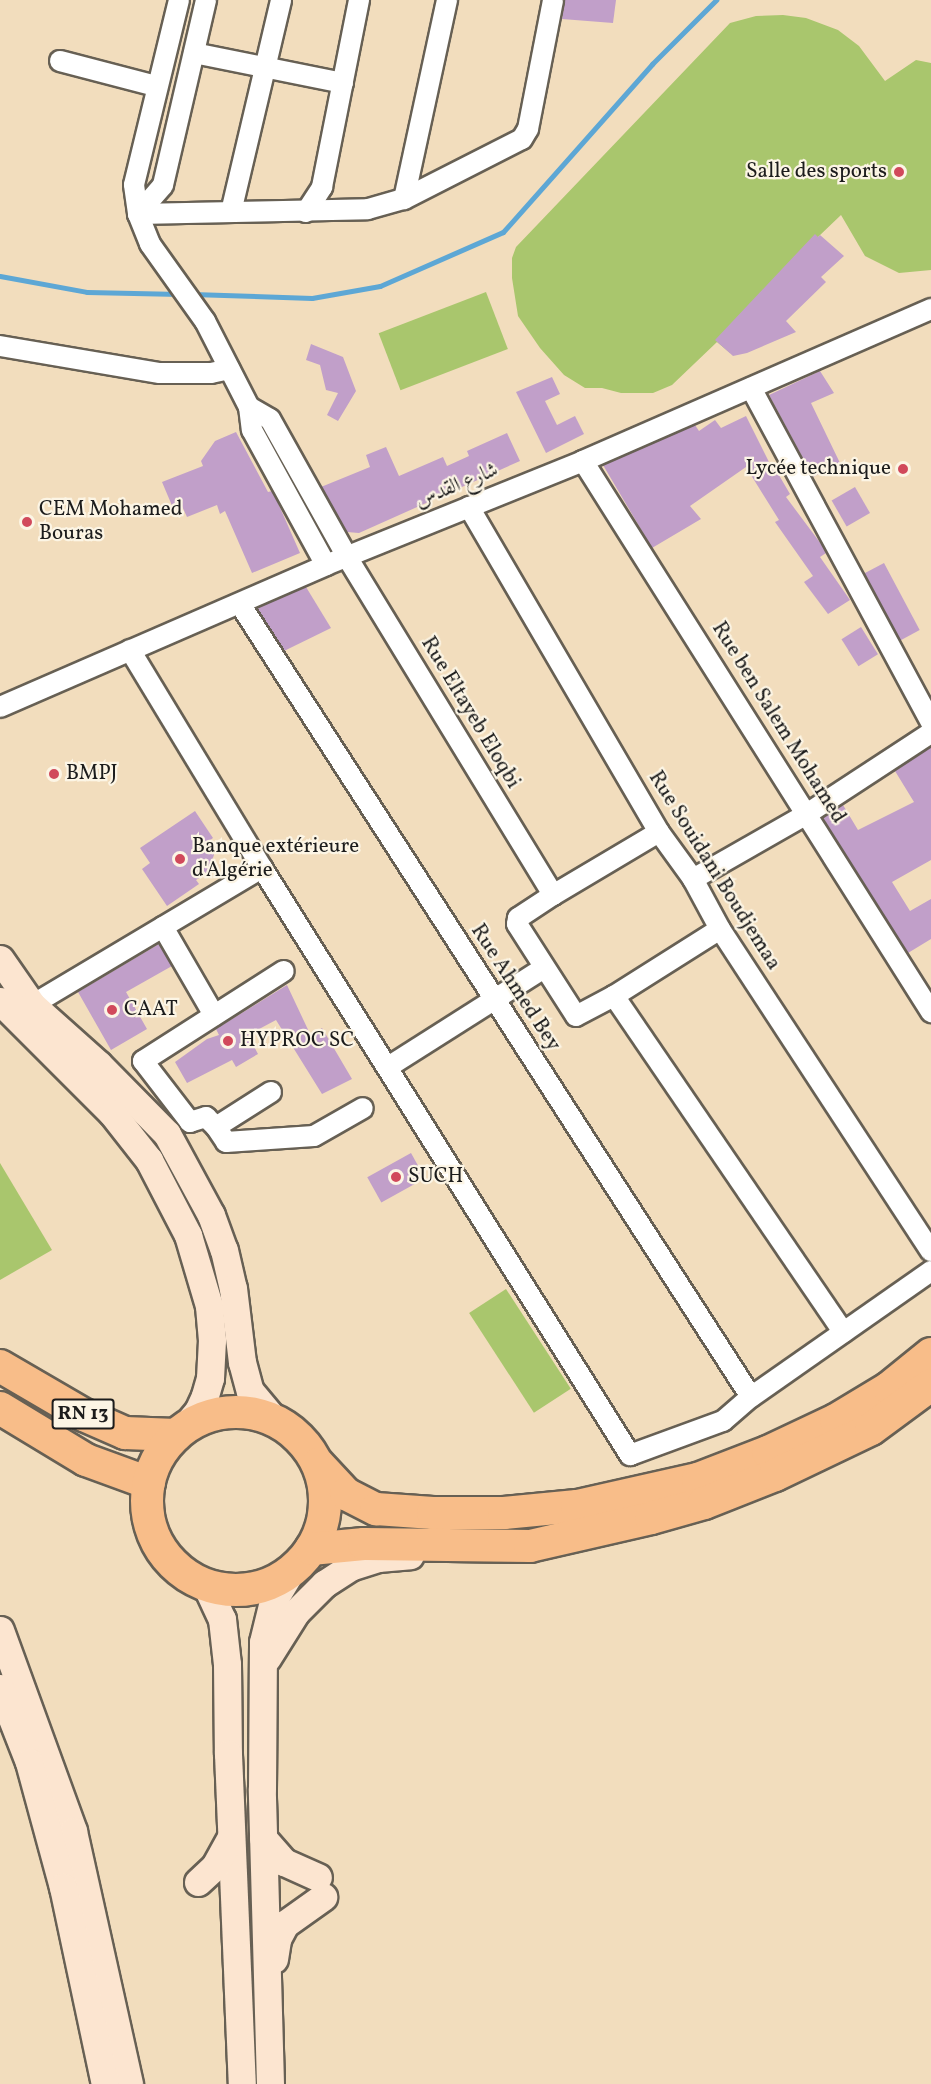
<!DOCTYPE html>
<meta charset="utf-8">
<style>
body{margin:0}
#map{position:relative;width:931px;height:2084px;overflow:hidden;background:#f2ddbd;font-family:Vollkorn,Amiri,serif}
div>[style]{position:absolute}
.green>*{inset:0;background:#a9c66d;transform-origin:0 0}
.stream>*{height:5px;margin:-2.5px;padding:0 2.5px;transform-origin:2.5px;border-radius:2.5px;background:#5da7d5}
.building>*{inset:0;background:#c19fc9;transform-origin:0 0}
.roads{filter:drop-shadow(2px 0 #676054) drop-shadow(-2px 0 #676054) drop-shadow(0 2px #676054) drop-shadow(0 -2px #676054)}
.minor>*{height:20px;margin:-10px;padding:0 10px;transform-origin:10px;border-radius:10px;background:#fff}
.secondary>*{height:27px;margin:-13.5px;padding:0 13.5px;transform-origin:13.5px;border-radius:13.5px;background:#fce5d0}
.trunk>*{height:32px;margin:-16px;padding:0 16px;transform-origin:16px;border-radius:16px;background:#f8bd89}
.trunk>.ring{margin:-16px;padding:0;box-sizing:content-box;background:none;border:32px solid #f8bd89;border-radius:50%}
.dots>*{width:16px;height:16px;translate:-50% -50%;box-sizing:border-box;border:3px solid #fcf5e5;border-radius:50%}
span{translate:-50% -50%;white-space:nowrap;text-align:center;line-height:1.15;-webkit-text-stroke:4.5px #fcf5e5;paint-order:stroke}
.shield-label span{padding:2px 4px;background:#fcf5e5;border:2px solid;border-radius:4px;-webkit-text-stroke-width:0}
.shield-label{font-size:20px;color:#1c1c1c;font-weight:700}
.poi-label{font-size:21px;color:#1c1c1c}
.right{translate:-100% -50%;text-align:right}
.left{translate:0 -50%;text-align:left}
.street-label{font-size:21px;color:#1c1c1c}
</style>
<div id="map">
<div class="green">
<div style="clip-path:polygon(783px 15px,806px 18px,838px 30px,859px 46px,885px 81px,916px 60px,931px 63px,931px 270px,899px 273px,865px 256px,841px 215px,818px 237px,832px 249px,730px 353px,717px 342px,672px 385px,653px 393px,621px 393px,602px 388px,585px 388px,564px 375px,540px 348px,518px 316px,512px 278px,512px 258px,516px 247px,730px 23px,756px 16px)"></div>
<div style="left:486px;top:292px;width:61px;height:115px;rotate:69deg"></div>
<div style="clip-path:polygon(0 1163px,52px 1250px,0 1280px)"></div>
<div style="left:506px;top:1289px;width:119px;height:44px;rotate:57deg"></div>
</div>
<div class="stream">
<div style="left:0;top:276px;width:88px;rotate:10.4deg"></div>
<div style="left:87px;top:292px;width:93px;rotate:1.2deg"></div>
<div style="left:192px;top:294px;width:120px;rotate:1.9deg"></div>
<div style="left:312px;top:298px;width:69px;rotate:-10deg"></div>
<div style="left:380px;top:286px;width:134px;rotate:-23.7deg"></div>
<div style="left:503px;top:232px;width:225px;rotate:-48.4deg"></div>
<div style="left:652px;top:64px;width:91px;rotate:-45deg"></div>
</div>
<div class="building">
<div style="clip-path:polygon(565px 0,616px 0,613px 23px,562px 19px)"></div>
<div style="clip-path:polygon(815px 234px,818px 237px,820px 235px,844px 256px,821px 277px,826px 282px,786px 321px,796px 332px,747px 353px,733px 356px,715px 340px)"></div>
<div style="clip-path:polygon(311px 344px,343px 357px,356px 391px,338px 421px,327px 415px,338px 393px,326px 390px,320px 365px,306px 360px)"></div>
<div style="clip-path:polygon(820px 371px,834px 393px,811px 403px,840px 463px,813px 477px,769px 395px)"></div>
<div style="clip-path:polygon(552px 377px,560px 394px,545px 401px,557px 425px,575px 416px,584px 434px,546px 453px,516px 392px)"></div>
<div style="clip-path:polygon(746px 416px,771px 466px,773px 465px,790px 494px,786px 497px,824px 548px,826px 553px,820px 557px,850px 600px,828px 614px,804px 582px,813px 576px,775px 522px,779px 520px,746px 467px,690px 506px,701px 519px,652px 548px,603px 465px,695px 425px,699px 431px,715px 420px,721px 428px)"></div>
<div style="clip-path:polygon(236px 432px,268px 492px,272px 491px,278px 503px,300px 553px,252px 573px,225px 511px,220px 514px,217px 505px,187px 517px,181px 504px,173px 508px,162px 482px,203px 466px,201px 461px,215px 441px)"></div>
<div style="clip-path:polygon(507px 433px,520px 461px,359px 533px,347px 532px,321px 487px,370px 467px,366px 455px,386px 447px,399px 476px,443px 457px,447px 466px,469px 456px,467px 451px)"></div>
<div style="left:855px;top:487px;width:30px;height:27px;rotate:60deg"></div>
<div style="left:884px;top:563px;width:76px;height:22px;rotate:62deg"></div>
<div style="clip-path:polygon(306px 587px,331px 628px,284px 651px,257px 608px)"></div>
<div style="left:861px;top:627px;width:32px;height:23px;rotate:58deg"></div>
<div style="clip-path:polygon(931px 747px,931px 860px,892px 882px,910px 911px,931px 899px,931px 939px,908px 953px,823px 818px,843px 805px,858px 830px,914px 802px,895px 771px)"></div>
<div style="clip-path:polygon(195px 811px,213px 838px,206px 843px,214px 855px,207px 873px,196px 880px,199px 884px,167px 906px,142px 869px,150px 863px,140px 848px)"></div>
<div style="clip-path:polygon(159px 944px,172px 966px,126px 992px,147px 1029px,111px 1050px,78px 992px)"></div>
<div style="clip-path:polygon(287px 985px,311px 1036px,322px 1028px,352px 1079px,322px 1094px,276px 1020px,248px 1035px,258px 1054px,236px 1067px,232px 1060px,187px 1083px,175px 1062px,207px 1039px,219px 1035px,216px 1029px)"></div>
<div style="left:411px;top:1153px;width:29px;height:50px;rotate:61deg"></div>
</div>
<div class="roads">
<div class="minor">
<div style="left:179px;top:0;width:190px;rotate:103.7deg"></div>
<div style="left:134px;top:185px;width:29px;rotate:82deg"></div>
<div style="left:138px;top:214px;width:32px;rotate:68deg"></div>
<div style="left:150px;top:244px;width:95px;rotate:54.5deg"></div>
<div style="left:205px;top:321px;width:97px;rotate:62.9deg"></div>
<div style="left:249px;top:407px;width:23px;rotate:83deg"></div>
<div style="left:252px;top:430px;width:154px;rotate:61.3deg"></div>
<div style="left:194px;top:53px;width:152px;rotate:11.4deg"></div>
<div style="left:60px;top:61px;width:99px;rotate:14.6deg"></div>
<div style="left:404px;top:199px;width:204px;rotate:-77.8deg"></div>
<div style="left:231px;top:212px;width:218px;rotate:-76.7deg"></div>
<div style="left:306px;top:212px;width:30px;rotate:-57deg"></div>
<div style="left:322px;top:187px;width:191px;rotate:-78.8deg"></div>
<div style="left:138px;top:214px;width:230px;rotate:-1.2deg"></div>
<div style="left:368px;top:209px;width:37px;rotate:-16deg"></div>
<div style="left:404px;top:199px;width:132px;rotate:-27deg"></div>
<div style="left:522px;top:139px;width:12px;rotate:-59deg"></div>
<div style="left:528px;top:129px;width:131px;rotate:-79deg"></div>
<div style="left:138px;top:214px;width:38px;rotate:-49deg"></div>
<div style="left:163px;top:185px;width:190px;rotate:-76.9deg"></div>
<div style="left:0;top:346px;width:162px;rotate:9.6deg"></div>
<div style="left:160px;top:373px;width:51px"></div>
<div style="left:211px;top:373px;width:19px;rotate:-12deg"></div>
<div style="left:751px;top:388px;width:379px;rotate:61.7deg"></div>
<div style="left:249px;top:407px;width:24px;rotate:30deg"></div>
<div style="left:270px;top:419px;width:158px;rotate:60.8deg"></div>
<div style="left:347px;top:557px;width:396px;rotate:58.6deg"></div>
<div style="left:583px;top:461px;width:652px;rotate:57.72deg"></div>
<div style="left:469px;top:507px;width:376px;rotate:59.7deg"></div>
<div style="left:659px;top:832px;width:58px;rotate:54.1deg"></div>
<div style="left:693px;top:879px;width:57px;rotate:61.6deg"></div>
<div style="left:720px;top:929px;width:385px;rotate:56.8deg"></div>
<div style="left:240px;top:604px;width:943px;rotate:57.2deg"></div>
<div style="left:130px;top:650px;width:255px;rotate:58.8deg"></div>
<div style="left:262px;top:868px;width:693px;rotate:57.92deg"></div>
<div style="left:630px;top:1455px;width:99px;rotate:-20.1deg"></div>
<div style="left:723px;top:1421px;width:37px;rotate:-41deg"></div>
<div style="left:751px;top:1397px;width:220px;rotate:-35deg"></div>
<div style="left:0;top:707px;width:356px;rotate:-23.5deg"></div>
<div style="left:326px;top:565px;width:277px;rotate:-22deg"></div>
<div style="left:583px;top:461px;width:380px;rotate:-23.6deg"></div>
<div style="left:659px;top:832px;width:123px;rotate:149.3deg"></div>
<div style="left:553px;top:895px;width:42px;rotate:146.7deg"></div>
<div style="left:518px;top:918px;width:6px;rotate:99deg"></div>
<div style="left:517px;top:924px;width:109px;rotate:57.3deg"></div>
<div style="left:576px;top:1016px;width:43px;rotate:-27.8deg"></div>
<div style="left:614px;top:996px;width:125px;rotate:-32.3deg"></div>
<div style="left:693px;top:879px;width:131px;rotate:-29.7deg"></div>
<div style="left:807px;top:814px;width:148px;rotate:-33.2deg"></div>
<div style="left:163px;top:927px;width:102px;rotate:59.9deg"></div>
<div style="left:614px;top:996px;width:407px;rotate:55.7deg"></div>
<div style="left:32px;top:1005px;width:268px;rotate:-30.8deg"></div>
<div style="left:388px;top:1067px;width:185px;rotate:-32.4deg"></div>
<div style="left:271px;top:1092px;width:65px;rotate:147.5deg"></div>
<div style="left:216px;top:1127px;width:14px;rotate:-135deg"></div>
<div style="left:206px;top:1117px;width:17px;rotate:163deg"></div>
<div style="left:190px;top:1122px;width:77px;rotate:-127.6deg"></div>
<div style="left:143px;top:1061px;width:167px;rotate:-32.6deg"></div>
<div style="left:216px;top:1127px;width:18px;rotate:56deg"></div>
<div style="left:226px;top:1142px;width:88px;rotate:-3.9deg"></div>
<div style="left:314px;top:1136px;width:56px;rotate:-29.7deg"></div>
</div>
<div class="secondary">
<div style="left:0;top:959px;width:56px;rotate:55.2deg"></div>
<div style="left:32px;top:1005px;width:89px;rotate:41.8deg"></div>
<div style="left:98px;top:1064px;width:98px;rotate:45.4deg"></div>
<div style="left:167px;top:1134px;width:92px;rotate:61.5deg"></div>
<div style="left:211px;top:1215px;width:37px;rotate:70deg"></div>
<div style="left:224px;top:1250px;width:39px;rotate:77deg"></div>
<div style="left:233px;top:1288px;width:75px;rotate:83.1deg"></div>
<div style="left:242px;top:1362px;width:30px;rotate:75deg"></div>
<div style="left:250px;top:1391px;width:38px;rotate:50deg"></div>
<div style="left:0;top:1001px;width:158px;rotate:45deg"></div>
<div style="left:112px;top:1113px;width:60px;rotate:51.8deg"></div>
<div style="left:149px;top:1160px;width:85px;rotate:62.5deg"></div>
<div style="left:188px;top:1235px;width:74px;rotate:73.5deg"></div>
<div style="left:209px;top:1306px;width:34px;rotate:85deg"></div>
<div style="left:212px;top:1340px;width:38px;rotate:93deg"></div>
<div style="left:210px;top:1378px;width:19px;rotate:106deg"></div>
<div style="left:205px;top:1396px;width:17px;rotate:115deg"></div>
<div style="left:198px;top:1411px;width:25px;rotate:130deg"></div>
<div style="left:206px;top:1585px;width:38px;rotate:65deg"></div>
<div style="left:222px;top:1619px;width:45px;rotate:83.7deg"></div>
<div style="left:227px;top:1664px;width:90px;rotate:89.4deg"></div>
<div style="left:228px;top:1754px;width:330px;rotate:87.6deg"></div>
<div style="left:0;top:1630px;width:214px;rotate:70deg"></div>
<div style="left:73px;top:1831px;width:259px;rotate:77.5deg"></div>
<div style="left:267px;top:1658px;width:54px;rotate:-57.8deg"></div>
<div style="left:296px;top:1612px;width:40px;rotate:-45deg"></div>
<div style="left:324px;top:1584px;width:31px;rotate:-33deg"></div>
<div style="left:350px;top:1567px;width:29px;rotate:-18deg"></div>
<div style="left:378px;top:1558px;width:32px;rotate:-5deg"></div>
<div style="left:0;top:1688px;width:79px;rotate:68.6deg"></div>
<div style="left:29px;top:1762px;width:130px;rotate:74.8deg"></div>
<div style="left:63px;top:1887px;width:201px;rotate:78deg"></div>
<div style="left:263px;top:1838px;width:32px;rotate:49deg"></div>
<div style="left:284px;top:1862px;width:37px;rotate:24deg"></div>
<div style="left:198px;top:1882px;width:23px;rotate:-43deg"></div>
<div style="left:215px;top:1866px;width:33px;rotate:-61deg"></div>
<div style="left:274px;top:1959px;width:20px;rotate:-81deg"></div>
<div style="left:277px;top:1939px;width:17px;rotate:-62deg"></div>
<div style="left:285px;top:1924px;width:47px;rotate:-35.4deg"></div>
<div style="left:270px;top:2084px;width:295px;rotate:-91.6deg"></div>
<div style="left:262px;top:1789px;width:147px;rotate:-89.6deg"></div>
<div style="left:263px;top:1642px;width:42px;rotate:-76.3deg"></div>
<div style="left:273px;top:1601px;width:35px;rotate:-59deg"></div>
</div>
<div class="trunk">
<div style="left:0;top:1366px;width:97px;rotate:30.3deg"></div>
<div style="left:84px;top:1415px;width:45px;rotate:23.7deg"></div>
<div style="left:125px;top:1433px;width:51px;rotate:2.2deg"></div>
<div style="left:0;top:1408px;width:100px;rotate:31.2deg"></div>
<div style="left:86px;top:1460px;width:67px;rotate:20.1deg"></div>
<div class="ring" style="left:147px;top:1412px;width:146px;height:146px"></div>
<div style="left:318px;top:1464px;width:41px;rotate:47deg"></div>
<div style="left:346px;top:1494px;width:34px;rotate:27deg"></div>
<div style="left:376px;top:1509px;width:57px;rotate:4deg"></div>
<div style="left:433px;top:1513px;width:71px"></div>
<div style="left:504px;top:1513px;width:73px;rotate:-5.5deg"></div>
<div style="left:577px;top:1506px;width:124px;rotate:-12.6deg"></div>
<div style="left:698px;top:1479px;width:75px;rotate:-21.1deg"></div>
<div style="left:768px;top:1452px;width:75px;rotate:-25.2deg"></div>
<div style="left:836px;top:1420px;width:62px;rotate:-31.1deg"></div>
<div style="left:889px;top:1388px;width:54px;rotate:-39deg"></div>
<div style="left:311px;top:1549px;width:53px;rotate:-5.4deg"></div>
<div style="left:364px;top:1544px;width:166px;rotate:0.7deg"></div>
<div style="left:530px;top:1546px;width:124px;rotate:-13deg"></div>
<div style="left:651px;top:1518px;width:55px;rotate:-15.8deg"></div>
<div style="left:704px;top:1503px;width:76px;rotate:-21.5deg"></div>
<div style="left:775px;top:1475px;width:106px;rotate:-25.6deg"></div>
<div style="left:871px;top:1429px;width:74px;rotate:-36.3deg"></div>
</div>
</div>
<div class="dots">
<div style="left:899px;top:172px;background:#d1495b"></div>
<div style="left:903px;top:469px;background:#d1495b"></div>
<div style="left:27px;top:522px;background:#d1495b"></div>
<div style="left:54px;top:774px;background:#d1495b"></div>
<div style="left:180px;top:859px;background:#d1495b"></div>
<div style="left:112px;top:1010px;background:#d1495b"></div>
<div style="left:228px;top:1041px;background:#d1495b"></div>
<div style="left:396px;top:1177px;background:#d1495b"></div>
</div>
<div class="shield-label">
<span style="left:83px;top:1414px">RN 13</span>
</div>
<div class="poi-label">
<span class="right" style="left:887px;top:172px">Salle des sports</span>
<span class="right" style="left:891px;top:469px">Lycée technique</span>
<span class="left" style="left:39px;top:522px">CEM Mohamed<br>Bouras</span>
<span class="left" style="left:66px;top:774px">BMPJ</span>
<span class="left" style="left:192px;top:859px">Banque extérieure<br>d'Algérie</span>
<span class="left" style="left:124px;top:1010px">CAAT</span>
<span class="left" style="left:240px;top:1041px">HYPROC SC</span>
<span class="left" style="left:408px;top:1177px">SUCH</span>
</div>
<div class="street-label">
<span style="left:457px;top:486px;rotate:-22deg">شارع القدس</span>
<span style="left:470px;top:713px;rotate:59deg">Rue Eltayeb Eloqbi</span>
<span style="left:778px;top:723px;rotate:58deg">Rue ben Salem Mohamed</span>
<span style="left:714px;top:871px;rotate:58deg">Rue Souidani Boudjemaa</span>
<span style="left:515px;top:988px;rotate:57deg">Rue Ahmed Bey</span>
</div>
</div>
